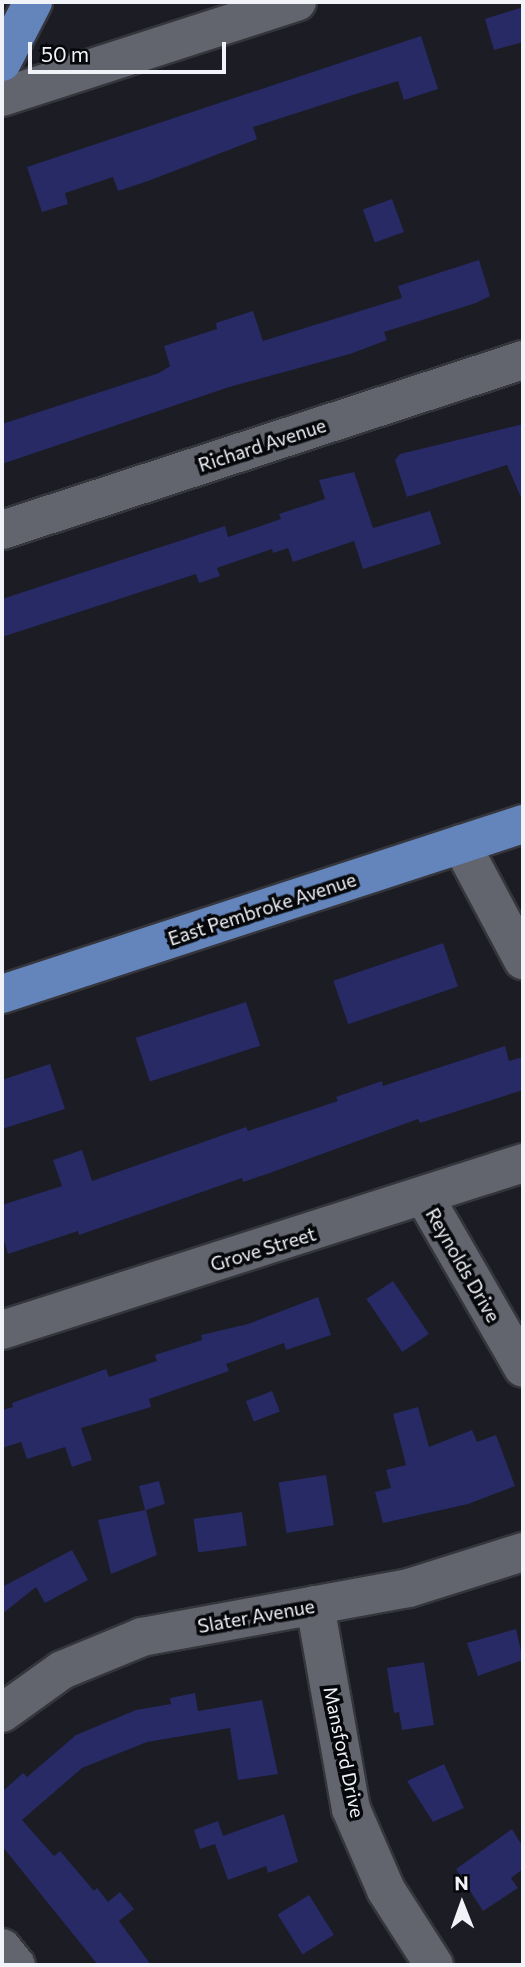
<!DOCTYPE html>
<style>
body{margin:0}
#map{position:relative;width:525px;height:1967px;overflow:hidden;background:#1b1c24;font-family:Commissioner,sans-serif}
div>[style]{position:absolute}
.building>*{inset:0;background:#272a64;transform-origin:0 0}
.roads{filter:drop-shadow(2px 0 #35363c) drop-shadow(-2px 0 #35363c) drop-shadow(0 2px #35363c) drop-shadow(0 -2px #35363c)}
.minor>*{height:38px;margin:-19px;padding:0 19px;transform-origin:19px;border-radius:19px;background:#63656e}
.major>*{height:38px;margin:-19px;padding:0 19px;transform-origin:19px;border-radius:19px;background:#6484bc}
span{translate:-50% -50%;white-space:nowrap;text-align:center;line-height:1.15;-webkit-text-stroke:7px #06070a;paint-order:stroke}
.street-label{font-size:19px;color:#f1f3f8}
.frame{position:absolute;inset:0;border:4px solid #f1f3f8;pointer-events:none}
.north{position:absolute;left:427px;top:1869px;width:70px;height:70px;-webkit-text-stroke:5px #06070a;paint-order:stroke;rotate:359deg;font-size:19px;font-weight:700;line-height:28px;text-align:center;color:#f1f3f8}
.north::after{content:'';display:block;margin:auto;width:24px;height:32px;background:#f1f3f8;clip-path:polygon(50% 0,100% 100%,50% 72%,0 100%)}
.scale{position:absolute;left:28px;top:42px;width:198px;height:32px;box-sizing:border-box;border:4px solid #f1f3f8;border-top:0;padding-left:9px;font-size:21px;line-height:24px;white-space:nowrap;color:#f1f3f8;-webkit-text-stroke:5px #06070a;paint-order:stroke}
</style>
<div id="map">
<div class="building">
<div style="clip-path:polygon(523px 7px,523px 42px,494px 50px,485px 19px)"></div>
<div style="clip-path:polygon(421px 36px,438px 89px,404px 100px,398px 81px,359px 93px,253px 127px,257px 139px,148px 181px,118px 191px,113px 177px,65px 193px,68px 204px,42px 212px,27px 167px)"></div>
<div style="left:392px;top:199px;width:35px;height:31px;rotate:70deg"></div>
<div style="clip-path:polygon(479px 260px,490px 296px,476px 303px,384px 332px,387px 340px,350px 354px,229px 387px,2px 464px,2px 424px,159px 373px,170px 366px,164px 346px,217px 329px,216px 323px,253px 311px,263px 341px,402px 298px,398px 286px)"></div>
<div style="clip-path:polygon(523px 424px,523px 502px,507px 465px,407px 497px,395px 460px,400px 454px)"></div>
<div style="clip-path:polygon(354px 472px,373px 528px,430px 511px,441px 544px,363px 569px,354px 541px,293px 562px,288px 548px,273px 553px,272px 549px,217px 568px,220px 576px,199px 583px,196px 574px,2px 637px,2px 599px,225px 526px,228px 537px,281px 519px,279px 514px,325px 499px,319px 480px)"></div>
<div style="left:443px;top:943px;width:46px;height:116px;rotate:71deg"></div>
<div style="left:246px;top:1002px;width:46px;height:116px;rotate:72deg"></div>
<div style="clip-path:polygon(505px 1046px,509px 1061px,523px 1057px,523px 1090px,420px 1123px,418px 1119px,267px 1174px,243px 1182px,242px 1178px,79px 1235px,78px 1231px,8px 1254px,2px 1234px,2px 1205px,62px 1186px,53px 1160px,82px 1150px,92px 1181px,246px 1127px,248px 1131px,338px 1101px,336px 1097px,382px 1081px,383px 1086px)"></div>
<div style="clip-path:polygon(50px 1064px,65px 1109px,2px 1129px,2px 1080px)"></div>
<div style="left:393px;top:1281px;width:64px;height:32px;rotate:56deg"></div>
<div style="clip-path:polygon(318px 1297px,331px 1335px,286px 1350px,284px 1343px,226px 1364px,229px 1371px,149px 1399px,151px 1407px,81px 1428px,92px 1460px,72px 1467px,65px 1447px,27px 1459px,21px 1442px,2px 1448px,2px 1410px,13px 1407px,12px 1403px,106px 1369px,109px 1377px,157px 1361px,155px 1355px,202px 1340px,201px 1335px,248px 1324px)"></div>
<div style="left:272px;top:1391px;width:22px;height:28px;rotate:69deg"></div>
<div style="clip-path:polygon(418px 1407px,429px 1447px,472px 1430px,477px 1442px,496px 1435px,515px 1486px,468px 1504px,383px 1523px,375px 1492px,391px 1488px,386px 1470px,406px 1465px,393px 1414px)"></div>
<div style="left:326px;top:1475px;width:51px;height:48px;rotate:81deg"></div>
<div style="clip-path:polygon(159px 1481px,165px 1504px,146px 1510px,157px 1555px,111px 1574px,98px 1520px,145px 1510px,139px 1486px)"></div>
<div style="left:242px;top:1512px;width:34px;height:49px;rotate:82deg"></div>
<div style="clip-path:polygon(72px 1550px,88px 1580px,45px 1603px,36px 1587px,2px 1614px,2px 1587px)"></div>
<div style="clip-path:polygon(516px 1629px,523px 1660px,478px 1676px,467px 1643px)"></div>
<div style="clip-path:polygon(424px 1662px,434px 1725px,402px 1730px,399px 1712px,394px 1713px,387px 1668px)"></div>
<div style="clip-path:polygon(195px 1693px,198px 1711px,262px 1700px,278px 1774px,238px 1780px,230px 1728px,147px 1742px,82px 1768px,22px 1820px,54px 1856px,60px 1851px,94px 1891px,97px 1888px,108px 1902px,120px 1892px,134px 1909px,119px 1921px,151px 1965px,98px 1965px,2px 1846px,2px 1792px,23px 1773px,27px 1777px,76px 1735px,136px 1710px,171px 1704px,170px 1698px)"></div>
<div style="clip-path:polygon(444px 1764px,464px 1808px,433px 1822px,407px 1781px)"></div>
<div style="clip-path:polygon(284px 1814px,298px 1862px,268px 1873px,266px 1866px,228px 1880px,215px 1844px,200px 1849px,194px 1830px,218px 1821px,223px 1836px)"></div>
<div style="clip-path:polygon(512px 1829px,523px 1847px,523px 1869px,511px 1878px,518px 1888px,483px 1911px,456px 1869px)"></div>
<div style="left:309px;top:1895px;width:47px;height:37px;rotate:58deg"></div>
</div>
<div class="roads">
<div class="minor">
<div style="left:2px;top:97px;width:310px;rotate:-17.9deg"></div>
<div style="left:2px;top:530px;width:548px;rotate:-18.07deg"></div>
<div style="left:461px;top:844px;width:132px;rotate:61.9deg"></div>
<div style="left:425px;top:1198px;width:196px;rotate:60deg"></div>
<div style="left:2px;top:1330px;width:547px;rotate:-17.77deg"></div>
<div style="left:315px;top:1605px;width:207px;rotate:80deg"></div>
<div style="left:351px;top:1809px;width:88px;rotate:66.6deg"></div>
<div style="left:386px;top:1890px;width:89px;rotate:57.4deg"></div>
<div style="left:2px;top:1713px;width:74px;rotate:-35.6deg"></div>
<div style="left:62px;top:1670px;width:87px;rotate:-22.4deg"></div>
<div style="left:142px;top:1637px;width:271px;rotate:-10.4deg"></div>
<div style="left:409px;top:1588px;width:120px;rotate:-17.5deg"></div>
<div style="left:2px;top:1948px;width:22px;rotate:51deg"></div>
</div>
<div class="major">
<div style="left:2px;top:62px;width:68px;rotate:-62.7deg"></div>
<div style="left:2px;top:994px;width:548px;rotate:-18.07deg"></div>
</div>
</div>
<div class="street-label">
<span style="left:262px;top:445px;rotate:-18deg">Richard Avenue</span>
<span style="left:262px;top:909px;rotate:-18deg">East Pembroke Avenue</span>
<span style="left:263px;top:1249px;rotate:-17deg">Grove Street</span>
<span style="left:463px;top:1265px;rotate:60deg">Reynolds Drive</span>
<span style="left:256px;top:1616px;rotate:-10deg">Slater Avenue</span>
<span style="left:344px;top:1752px;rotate:78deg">Mansford Drive</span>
</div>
<div class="frame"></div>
<div class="north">N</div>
<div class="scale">50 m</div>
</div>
